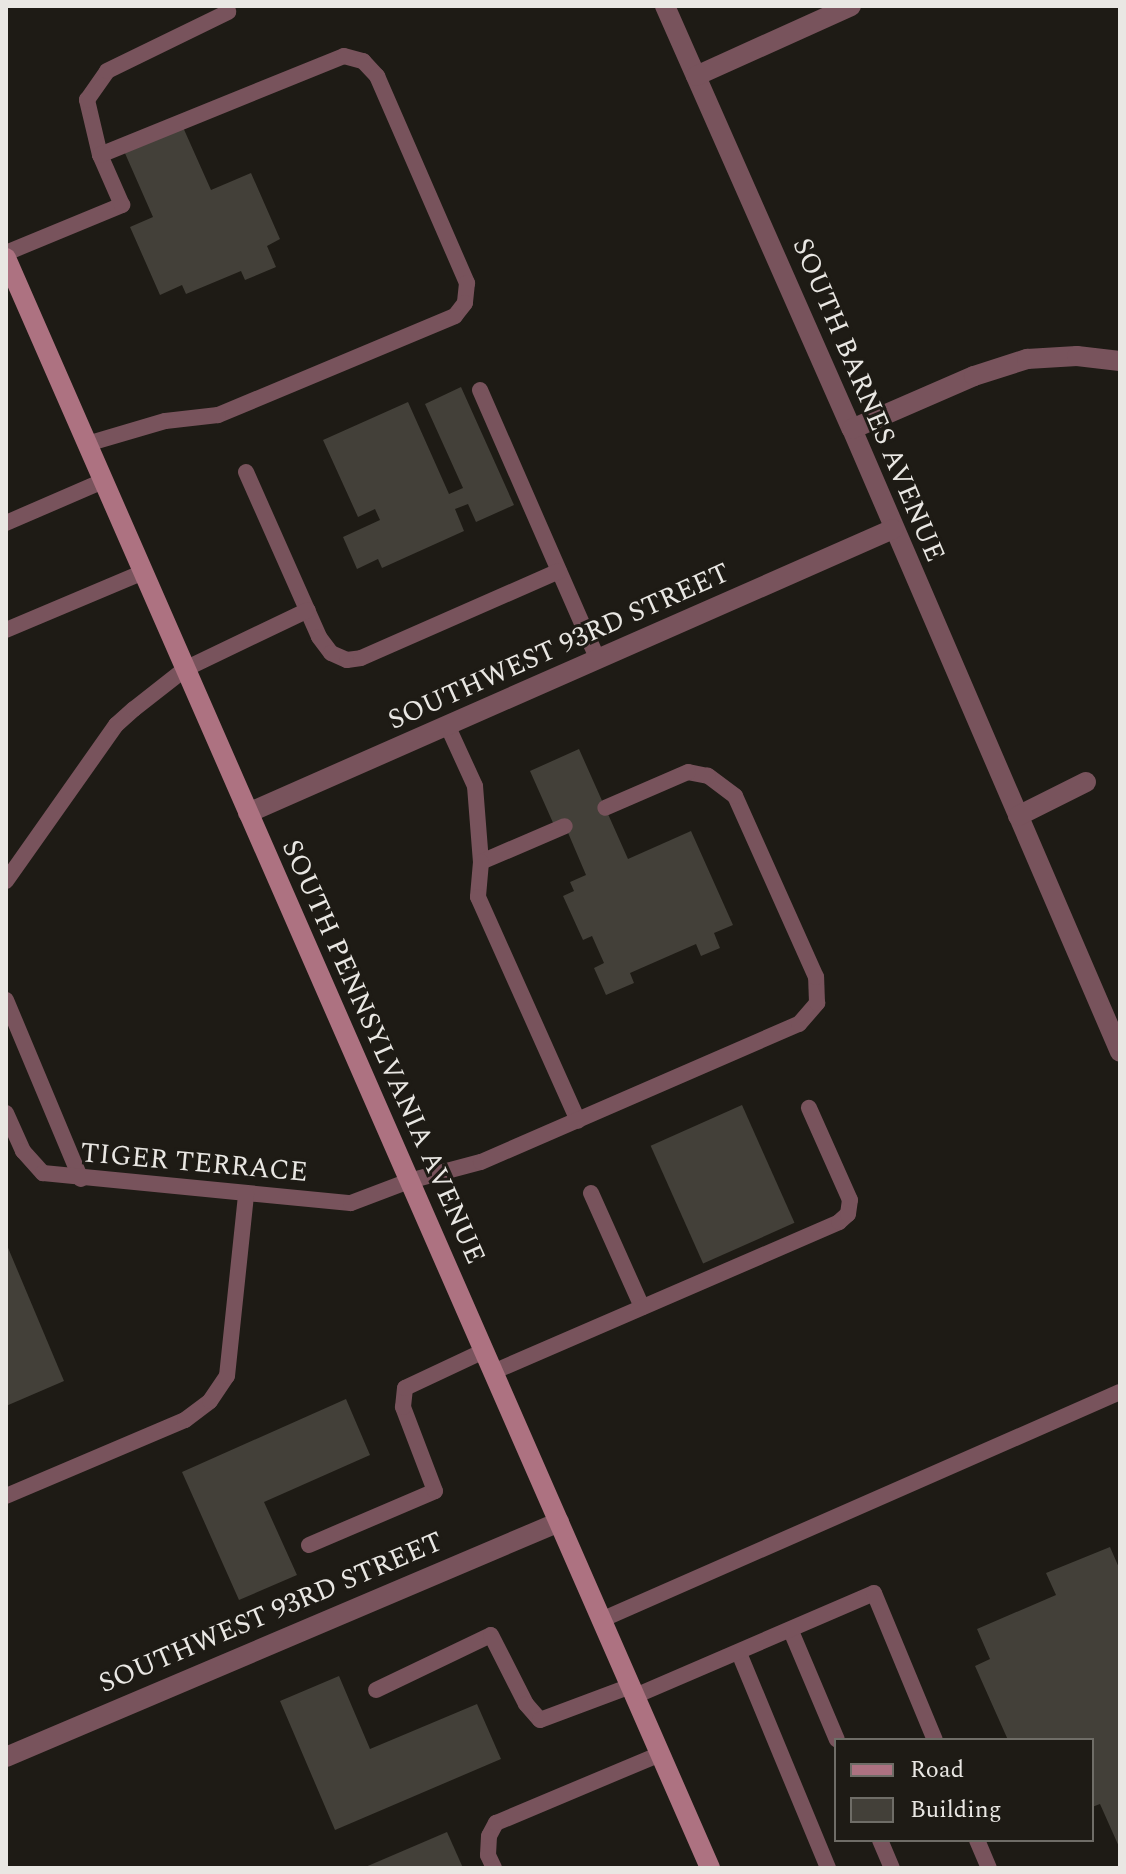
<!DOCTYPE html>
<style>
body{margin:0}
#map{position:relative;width:1126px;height:1874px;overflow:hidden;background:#1e1b15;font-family:Spectral,serif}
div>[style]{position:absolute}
.building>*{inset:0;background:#434039;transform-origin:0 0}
.service>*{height:16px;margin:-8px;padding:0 8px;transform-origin:8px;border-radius:8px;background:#78535c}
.minor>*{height:20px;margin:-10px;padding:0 10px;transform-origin:10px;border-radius:10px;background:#78535c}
.tertiary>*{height:20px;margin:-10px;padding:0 10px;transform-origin:10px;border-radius:10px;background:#78535c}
.secondary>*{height:20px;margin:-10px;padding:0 10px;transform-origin:10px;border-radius:10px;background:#ad7281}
span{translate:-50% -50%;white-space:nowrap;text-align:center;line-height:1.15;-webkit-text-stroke:6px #1e1b15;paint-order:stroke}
.street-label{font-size:28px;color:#e9e7e3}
.frame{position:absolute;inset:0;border:8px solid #e9e7e3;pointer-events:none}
.legend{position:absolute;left:834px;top:1738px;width:260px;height:104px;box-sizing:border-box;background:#1e1b15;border:2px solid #6f6d67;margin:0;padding:10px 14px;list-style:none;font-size:24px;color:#e9e7e3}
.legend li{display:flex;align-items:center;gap:16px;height:40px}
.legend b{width:40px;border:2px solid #6f6d67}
</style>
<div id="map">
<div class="building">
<div style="clip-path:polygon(182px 125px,211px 190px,251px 173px,280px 239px,267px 246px,276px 267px,245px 280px,241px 271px,186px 294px,182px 285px,160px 295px,130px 227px,153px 217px,124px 151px)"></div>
<div style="clip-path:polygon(461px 387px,514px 505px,476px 522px,468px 504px,455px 509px,464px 531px,382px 568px,378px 559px,357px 569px,343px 537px,380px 520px,375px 509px,358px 517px,323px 440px,408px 402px,449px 494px,463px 488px,425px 404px)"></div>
<div style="clip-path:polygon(579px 749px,628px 859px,691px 831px,733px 925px,714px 933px,720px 948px,701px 956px,696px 944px,630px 973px,634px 983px,606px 995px,594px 968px,604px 963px,592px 936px,583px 940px,563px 896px,574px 891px,570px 882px,586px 875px,563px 821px,554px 825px,530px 771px)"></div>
<div style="left:742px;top:1105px;width:129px;height:100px;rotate:66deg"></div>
<div style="clip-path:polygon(6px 1243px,64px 1381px,6px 1406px)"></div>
<div style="clip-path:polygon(346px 1399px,370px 1455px,264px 1502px,297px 1575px,239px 1600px,182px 1472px)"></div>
<div style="clip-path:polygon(1110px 1547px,1120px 1570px,1120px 1849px,1100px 1804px,1092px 1807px,1092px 1740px,1008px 1740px,975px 1666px,990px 1659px,977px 1629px,1056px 1595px,1046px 1573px)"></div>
<div style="clip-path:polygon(339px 1676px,370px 1749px,477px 1704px,501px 1759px,335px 1830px,280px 1701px)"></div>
<div style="clip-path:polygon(447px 1832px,463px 1868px,363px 1868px)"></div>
</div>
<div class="service">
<div style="left:100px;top:155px;width:57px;rotate:-103.3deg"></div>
<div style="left:87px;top:100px;width:35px;rotate:-55deg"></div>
<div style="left:107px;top:71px;width:135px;rotate:-26deg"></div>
<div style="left:6px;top:253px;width:126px;rotate:-22.5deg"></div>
<div style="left:122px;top:205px;width:55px;rotate:-113.7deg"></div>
<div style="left:100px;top:155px;width:263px;rotate:-22.1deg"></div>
<div style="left:344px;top:56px;width:20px;rotate:15deg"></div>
<div style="left:363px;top:61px;width:21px;rotate:47deg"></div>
<div style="left:377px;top:76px;width:226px;rotate:66.5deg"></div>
<div style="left:467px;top:283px;width:20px;rotate:96deg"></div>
<div style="left:465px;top:303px;width:16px;rotate:128deg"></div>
<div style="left:455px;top:316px;width:257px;rotate:157.3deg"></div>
<div style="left:218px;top:415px;width:53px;rotate:173.5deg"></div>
<div style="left:165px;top:421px;width:81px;rotate:163.6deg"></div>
<div style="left:480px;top:390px;width:295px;rotate:66.4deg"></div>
<div style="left:246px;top:472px;width:180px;rotate:66.1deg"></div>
<div style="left:319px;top:637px;width:20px;rotate:53deg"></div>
<div style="left:331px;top:653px;width:17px;rotate:24deg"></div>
<div style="left:347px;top:660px;width:14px;rotate:-8deg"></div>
<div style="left:361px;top:658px;width:216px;rotate:-23.7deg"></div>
<div style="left:6px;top:523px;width:106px;rotate:-23.4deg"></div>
<div style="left:6px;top:630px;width:149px;rotate:-22.9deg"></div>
<div style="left:448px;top:727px;width:65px;rotate:65.4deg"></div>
<div style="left:475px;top:786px;width:76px;rotate:85.5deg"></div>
<div style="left:481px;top:862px;width:91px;rotate:-23.2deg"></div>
<div style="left:481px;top:862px;width:35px;rotate:95deg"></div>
<div style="left:478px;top:897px;width:245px;rotate:65.9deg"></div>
<div style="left:6px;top:881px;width:191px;rotate:-54.8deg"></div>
<div style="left:116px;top:725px;width:24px;rotate:-42deg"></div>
<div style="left:134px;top:709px;width:65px;rotate:-38.1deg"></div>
<div style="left:185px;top:669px;width:136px;rotate:-25.6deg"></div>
<div style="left:6px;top:1000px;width:194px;rotate:67.3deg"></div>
<div style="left:6px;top:1113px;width:42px;rotate:65.9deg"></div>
<div style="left:23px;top:1151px;width:30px;rotate:48deg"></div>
<div style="left:43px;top:1173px;width:309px;rotate:5.6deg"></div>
<div style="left:351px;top:1203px;width:62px;rotate:-20.8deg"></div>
<div style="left:409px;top:1181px;width:74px;rotate:-14.8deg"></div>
<div style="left:481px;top:1162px;width:347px;rotate:-23.5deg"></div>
<div style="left:799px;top:1024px;width:28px;rotate:-49deg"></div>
<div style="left:817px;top:1003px;width:26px;rotate:-92deg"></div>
<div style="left:816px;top:977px;width:198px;rotate:-114.1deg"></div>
<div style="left:735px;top:796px;width:34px;rotate:-143deg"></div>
<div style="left:708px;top:776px;width:20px;rotate:-169deg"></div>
<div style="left:688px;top:772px;width:90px;rotate:156.6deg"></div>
<div style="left:591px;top:1193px;width:125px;rotate:65.9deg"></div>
<div style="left:493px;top:1372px;width:377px;rotate:-23.4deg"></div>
<div style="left:839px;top:1222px;width:12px;rotate:-42deg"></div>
<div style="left:848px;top:1214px;width:14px;rotate:-82deg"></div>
<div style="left:850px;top:1200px;width:101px;rotate:-114deg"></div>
<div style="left:6px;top:1496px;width:194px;rotate:-23deg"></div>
<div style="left:185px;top:1420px;width:31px;rotate:-37deg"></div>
<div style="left:210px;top:1401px;width:30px;rotate:-56deg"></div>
<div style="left:227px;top:1376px;width:183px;rotate:-84deg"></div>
<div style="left:309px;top:1545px;width:137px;rotate:-23.2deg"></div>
<div style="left:435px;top:1491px;width:90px;rotate:-110.9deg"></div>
<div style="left:403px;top:1407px;width:19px;rotate:-84deg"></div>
<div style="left:405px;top:1388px;width:87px;rotate:-25.1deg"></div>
<div style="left:601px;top:1620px;width:567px;rotate:-23.72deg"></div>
<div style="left:791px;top:1631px;width:118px;rotate:67.1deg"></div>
<div style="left:739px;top:1653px;width:233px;rotate:67.5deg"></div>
<div style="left:376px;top:1690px;width:127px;rotate:-25.6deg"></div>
<div style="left:491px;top:1635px;width:77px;rotate:63.1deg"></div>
<div style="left:526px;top:1704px;width:21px;rotate:49deg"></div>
<div style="left:540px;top:1720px;width:97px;rotate:-20.5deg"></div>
<div style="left:635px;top:1696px;width:260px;rotate:-23.3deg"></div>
<div style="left:874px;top:1593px;width:159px;rotate:67.5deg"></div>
<div style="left:880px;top:1840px;width:30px;rotate:67deg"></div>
<div style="left:977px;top:1840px;width:30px;rotate:67deg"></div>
<div style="left:494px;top:1868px;width:14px;rotate:-115deg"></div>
<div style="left:488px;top:1855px;width:19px;rotate:-87deg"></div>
<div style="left:489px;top:1836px;width:15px;rotate:-62deg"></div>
<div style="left:496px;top:1823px;width:178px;rotate:-22.8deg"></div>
</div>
<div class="minor">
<div style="left:665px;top:6px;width:462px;rotate:66.2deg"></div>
<div style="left:852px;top:429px;width:678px;rotate:66.72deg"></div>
<div style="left:696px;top:76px;width:170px;rotate:-24.3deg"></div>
<div style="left:852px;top:429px;width:133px;rotate:-23.5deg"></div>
<div style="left:974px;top:376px;width:56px;rotate:-17.8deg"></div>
<div style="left:1027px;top:359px;width:50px;rotate:-3.4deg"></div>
<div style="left:1077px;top:356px;width:43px;rotate:6.6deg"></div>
<div style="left:1018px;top:816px;width:76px;rotate:-26.6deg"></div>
<div style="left:6px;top:1757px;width:601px;rotate:-23.02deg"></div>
</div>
<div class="tertiary">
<div style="left:248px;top:813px;width:705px;rotate:-23.76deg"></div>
</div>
<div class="secondary">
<div style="left:6px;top:258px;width:1757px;rotate:66.38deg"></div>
</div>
<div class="street-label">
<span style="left:868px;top:400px;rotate:67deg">SOUTH BARNES AVENUE</span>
<span style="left:559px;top:647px;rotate:-24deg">SOUTHWEST 93RD STREET</span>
<span style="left:383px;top:1052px;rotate:66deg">SOUTH PENNSYLVANIA AVENUE</span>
<span style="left:194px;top:1163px;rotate:5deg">TIGER TERRACE</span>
<span style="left:271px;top:1613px;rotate:-23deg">SOUTHWEST 93RD STREET</span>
</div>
<div class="frame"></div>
<ul class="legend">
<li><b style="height:10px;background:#ad7281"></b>Road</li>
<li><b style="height:22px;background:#434039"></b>Building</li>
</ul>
</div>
